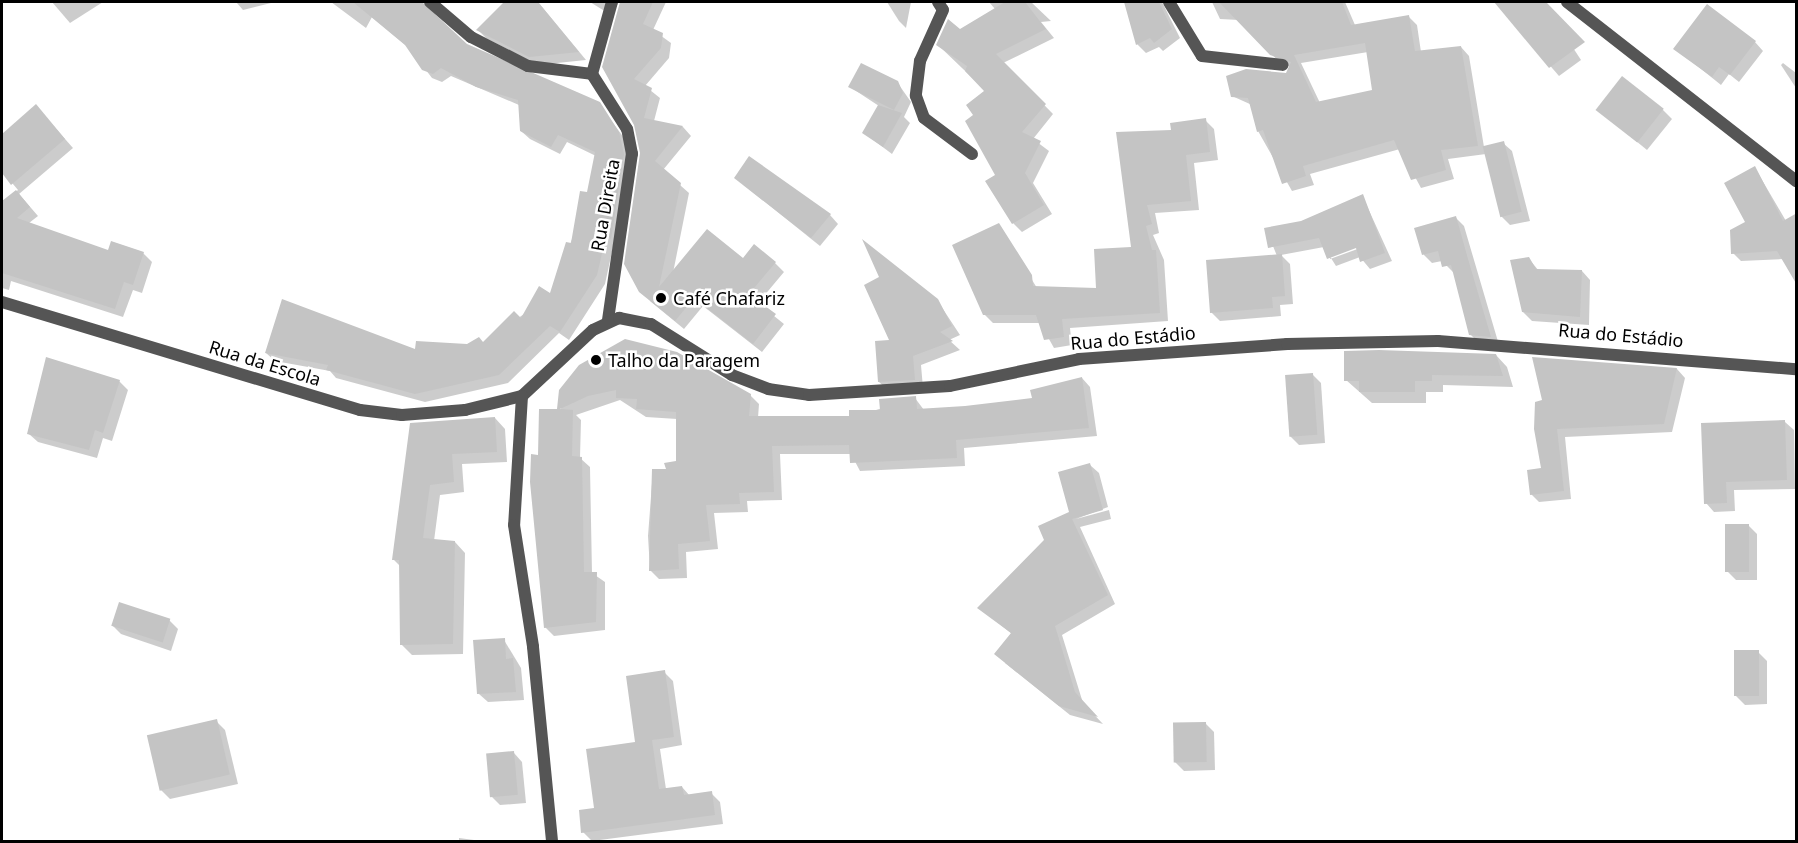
<!DOCTYPE html>
<meta charset="utf-8">
<style>
body{margin:0}
#map{position:relative;width:1798px;height:843px;overflow:hidden;background:#fff;font-family:"Noto Sans",sans-serif}
div>[style]{position:absolute}
.shadow>*{inset:0;background:#0003}
.building>*{inset:0;background:#c4c4c4;transform-origin:0 0}
.minor>*{height:12px;margin:-6px;padding:0 6px;transform-origin:6px;border-radius:6px;background:#555}
.tertiary>*{height:12px;margin:-6px;padding:0 6px;transform-origin:6px;border-radius:6px;background:#555}
.dots>*{width:16px;height:16px;translate:-50% -50%;box-sizing:border-box;border:3px solid #fff;border-radius:50%}
span{translate:-50% -50%;white-space:nowrap;text-align:center;line-height:1.15;-webkit-text-stroke:5px #fff;paint-order:stroke}
.street-label{font-size:18px;color:#000}
.poi-label{font-size:18px;color:#000}
.left{translate:0 -50%;text-align:left}
.frame{position:absolute;inset:0;border:3px solid #000;pointer-events:none}
</style>
<div id="map">
<div class="shadow">
<div style="clip-path:polygon(52px 2px,103px 2px,70px 23px)"></div>
<div style="clip-path:polygon(236px 2px,275px 2px,243px 10px)"></div>
<div style="clip-path:polygon(331px 2px,415px 2px,465px 45px,599px 104px,627px 142px,631px 164px,605px 284px,569px 340px,559px 333px,508px 383px,425px 402px,336px 378px,330px 371px,275px 361px,266px 353px,416px 351px,483px 343px,551px 295px,589px 194px,596px 156px,567px 142px,560px 154px,530px 139px,521px 131px,519px 105px,451px 76px,442px 82px,432px 78px,409px 48px,372px 17px,366px 28px)"></div>
<div style="clip-path:polygon(506px 2px,538px 2px,586px 60px,538px 65px,486px 38px,478px 30px)"></div>
<div style="clip-path:polygon(590px 2px,619px 2px,611px 15px)"></div>
<div style="clip-path:polygon(621px 2px,666px 2px,653px 30px,671px 43px,669px 58px,645px 86px,660px 98px,654px 121px,683px 127px,691px 136px,663px 170px,689px 193px,673px 273px,743px 260px,775px 263px,784px 272px,758px 303px,784px 324px,762px 352px,703px 306px,684px 329px,650px 301px,642px 152px,636px 124px,604px 67px)"></div>
<div style="clip-path:polygon(887px 2px,911px 2px,906px 28px,899px 21px)"></div>
<div style="clip-path:polygon(989px 2px,1031px 2px,1051px 21px,1041px 22px,1054px 38px,1003px 63px,1053px 114px,1033px 139px,1049px 151px,1033px 183px,1052px 214px,1022px 232px,1013px 223px,975px 116px,986px 91px,938px 45px,995px 9px)"></div>
<div style="clip-path:polygon(1125px 2px,1162px 2px,1180px 38px,1163px 51px,1159px 47px,1146px 53px,1137px 44px)"></div>
<div style="clip-path:polygon(evenodd,1212px 2px,1345px 2px,1355px 25px,1408px 16px,1417px 25px,1421px 52px,1461px 47px,1469px 56px,1484px 147px,1503px 143px,1512px 151px,1530px 221px,1510px 225px,1502px 217px,1486px 154px,1448px 159px,1454px 179px,1421px 188px,1400px 149px,1310px 174px,1314px 185px,1292px 191px,1258px 131px,1252px 105px,1232px 96px,1287px 74px,1290px 67px,1280px 63px,1239px 20px,1220px 19px,1212px 2px,1368px 52px,1374px 91px,1320px 103px,1301px 63px,1368px 52px)"></div>
<div style="clip-path:polygon(1495px 2px,1543px 2px,1581px 60px,1559px 76px)"></div>
<div style="clip-path:polygon(1755px 42px,1763px 51px,1739px 82px,1729px 74px,1721px 85px,1675px 48px)"></div>
<div style="clip-path:polygon(1783px 63px,1796px 73px,1796px 88px,1781px 65px)"></div>
<div style="clip-path:polygon(897px 82px,911px 102px,904px 117px,910px 123px,892px 154px,864px 133px,879px 106px,850px 87px)"></div>
<div style="clip-path:polygon(36px 106px,73px 148px,19px 194px,38px 216px,29px 223px,109px 252px,143px 253px,152px 262px,142px 293px,133px 290px,123px 317px,11px 281px,9px 290px,2px 288px,2px 203px,18px 190px,2px 171px,2px 136px)"></div>
<div style="clip-path:polygon(1598px 110px,1663px 110px,1672px 119px,1647px 150px)"></div>
<div style="clip-path:polygon(1205px 120px,1214px 129px,1218px 160px,1194px 163px,1199px 210px,1155px 213px,1159px 233px,1153px 235px,1164px 260px,1168px 321px,1070px 328px,1072px 345px,1054px 348px,1040px 323px,993px 323px,984px 314px,998px 225px,1037px 288px,1098px 289px,1133px 248px,1118px 133px,1173px 132px)"></div>
<div style="clip-path:polygon(1755px 168px,1786px 221px,1783px 259px,1741px 261px,1733px 253px,1747px 223px)"></div>
<div style="clip-path:polygon(745px 186px,830px 215px,838px 224px,820px 246px)"></div>
<div style="clip-path:polygon(evenodd,1362px 195px,1392px 261px,1370px 269px,1360px 257px,1336px 266px,1324px 247px,1281px 255px,1290px 264px,1293px 304px,1280px 305px,1281px 316px,1220px 321px,1211px 312px,1277px 256px,1266px 229px,1302px 222px,1362px 195px,1362px 244px,1363px 247px,1330px 259px,1330px 256px,1362px 244px)"></div>
<div style="clip-path:polygon(1456px 218px,1464px 226px,1499px 345px,1479px 343px,1470px 334px,1455px 274px,1442px 261px,1432px 263px,1424px 255px,1416px 229px)"></div>
<div style="clip-path:polygon(1529px 259px,1539px 271px,1582px 271px,1590px 280px,1589px 325px,1532px 321px,1523px 312px)"></div>
<div style="clip-path:polygon(937px 300px,960px 335px,949px 340px,960px 350px,921px 365px,923px 388px,888px 390px,879px 382px,892px 341px)"></div>
<div style="clip-path:polygon(1496px 355px,1507px 367px,1513px 387px,1443px 385px,1443px 392px,1426px 392px,1426px 403px,1372px 403px,1346px 380px)"></div>
<div style="clip-path:polygon(1534px 358px,1677px 369px,1685px 378px,1672px 432px,1565px 437px,1571px 499px,1539px 502px,1531px 494px,1542px 469px,1544px 401px)"></div>
<div style="clip-path:polygon(580px 366px,750px 395px,759px 404px,758px 418px,850px 418px,915px 398px,924px 410px,965px 408px,1033px 399px,1082px 378px,1090px 387px,1097px 436px,964px 448px,965px 466px,860px 471px,851px 454px,780px 454px,782px 500px,747px 501px,748px 512px,714px 513px,718px 549px,686px 552px,687px 578px,659px 579px,650px 570px,648px 536px,653px 470px,668px 470px,677px 462px,677px 419px,646px 417px,620px 400px,576px 415px,581px 420px,580px 458px,590px 467px,592px 573px,605px 582px,605px 630px,554px 636px,545px 627px,540px 456px)"></div>
<div style="clip-path:polygon(1312px 374px,1321px 383px,1325px 443px,1299px 445px,1290px 436px)"></div>
<div style="clip-path:polygon(119px 381px,128px 390px,112px 441px,103px 438px,97px 458px,38px 442px,29px 434px)"></div>
<div style="clip-path:polygon(495px 418px,505px 429px,507px 462px,462px 464px,464px 492px,440px 495px,434px 541px,455px 542px,465px 553px,463px 654px,412px 655px,401px 644px,401px 567px,393px 559px,412px 424px)"></div>
<div style="clip-path:polygon(1785px 422px,1794px 430px,1795px 489px,1734px 490px,1735px 511px,1714px 512px,1706px 503px,1703px 425px)"></div>
<div style="clip-path:polygon(1090px 465px,1099px 473px,1108px 507px,1076px 519px,1109px 510px,1111px 519px,1080px 527px,1115px 604px,1062px 635px,1083px 703px,1103px 724px,1070px 715px,1005px 663px,1012px 634px,980px 608px,1071px 512px)"></div>
<div style="clip-path:polygon(1748px 525px,1757px 534px,1757px 580px,1736px 580px,1727px 571px)"></div>
<div style="clip-path:polygon(169px 620px,178px 629px,171px 651px,121px 634px,113px 626px)"></div>
<div style="clip-path:polygon(504px 640px,521px 668px,524px 700px,488px 702px,479px 694px)"></div>
<div style="clip-path:polygon(1758px 652px,1767px 661px,1767px 704px,1745px 705px,1736px 696px)"></div>
<div style="clip-path:polygon(664px 672px,673px 681px,682px 745px,660px 749px,666px 789px,682px 787px,690px 796px,711px 793px,720px 802px,723px 824px,592px 841px,583px 832px,636px 744px)"></div>
<div style="clip-path:polygon(216px 721px,225px 730px,238px 784px,170px 799px,161px 790px)"></div>
<div style="clip-path:polygon(1205px 723px,1214px 732px,1215px 770px,1184px 771px,1175px 762px)"></div>
<div style="clip-path:polygon(514px 753px,522px 762px,526px 803px,500px 805px,492px 797px)"></div>
<div style="clip-path:polygon(459px 838px,489px 842px,459px 842px)"></div>
</div>
<div class="building">
<div style="clip-path:polygon(353px 2px,422px 2px,467px 44px,600px 102px,619px 132px,624px 154px,611px 240px,607px 232px,597px 275px,560px 332px,550px 326px,499px 375px,415px 394px,326px 370px,328px 365px,265px 353px,282px 299px,415px 349px,416px 341px,467px 344px,479px 337px,483px 342px,514px 311px,521px 318px,539px 286px,550px 293px,566px 242px,571px 243px,580px 191px,587px 192px,595px 152px,558px 135px,551px 147px,520px 131px,518px 100px,476px 87px,441px 68px,433px 74px,422px 70px,405px 45px)"></div>
<div style="clip-path:polygon(504px 2px,538px 2px,579px 52px,529px 57px,476px 30px)"></div>
<div style="clip-path:polygon(620px 2px,653px 2px,643px 24px,663px 33px,661px 48px,634px 79px,652px 88px,644px 118px,683px 126px,655px 161px,681px 183px,659px 287px,707px 229px,743px 258px,754px 244px,776px 262px,749px 294px,776px 314px,753px 344px,694px 298px,675px 321px,639px 292px,624px 264px,640px 153px,634px 125px,602px 67px)"></div>
<div style="clip-path:polygon(1005px 2px,1025px 2px,1046px 29px,996px 54px,1046px 104px,1022px 132px,1041px 141px,1025px 173px,1044px 205px,1012px 224px,985px 181px,995px 175px,965px 121px,973px 115px,966px 105px,984px 91px,965px 71px,967px 66px,936px 45px,948px 19px,960px 29px)"></div>
<div style="clip-path:polygon(1124px 2px,1159px 2px,1172px 29px,1154px 43px,1150px 38px,1136px 45px)"></div>
<div style="clip-path:polygon(evenodd,1219px 2px,1342px 2px,1351px 25px,1409px 15px,1415px 51px,1461px 46px,1478px 146px,1441px 150px,1446px 170px,1411px 180px,1394px 140px,1303px 166px,1306px 176px,1282px 184px,1263px 130px,1257px 132px,1248px 98px,1231px 97px,1226px 76px,1246px 69px,1286px 73px,1291px 62px,1270px 55px,1219px 2px,1365px 43px,1372px 90px,1316px 102px,1294px 55px,1365px 43px)"></div>
<div style="clip-path:polygon(1494px 2px,1546px 2px,1585px 42px,1549px 68px)"></div>
<div style="clip-path:polygon(1707px 4px,1756px 41px,1730px 75px,1719px 67px,1712px 77px,1673px 49px)"></div>
<div style="clip-path:polygon(861px 63px,898px 81px,903px 93px,894px 110px,848px 87px)"></div>
<div style="left:1622px;top:76px;width:53px;height:43px;rotate:38deg"></div>
<div style="clip-path:polygon(36px 104px,65px 139px,11px 185px,2px 173px,2px 134px)"></div>
<div style="clip-path:polygon(878px 105px,902px 113px,883px 147px,862px 133px)"></div>
<div style="clip-path:polygon(1206px 118px,1210px 152px,1186px 155px,1191px 201px,1147px 205px,1152px 224px,1146px 226px,1152px 250px,1156px 250px,1160px 313px,1062px 319px,1064px 337px,1044px 340px,1036px 315px,983px 315px,952px 245px,999px 223px,1032px 275px,1033px 286px,1096px 288px,1094px 249px,1131px 247px,1116px 132px,1171px 130px,1170px 123px)"></div>
<div style="left:1504px;top:141px;width:73px;height:22px;rotate:76deg"></div>
<div style="clip-path:polygon(749px 156px,831px 214px,811px 238px,734px 178px)"></div>
<div style="clip-path:polygon(1755px 166px,1783px 221px,1797px 213px,1797px 285px,1777px 251px,1731px 254px,1730px 230px,1745px 222px,1724px 183px)"></div>
<div style="clip-path:polygon(16px 190px,30px 207px,17px 218px,108px 250px,111px 241px,144px 252px,133px 285px,124px 282px,115px 309px,2px 273px,2px 201px)"></div>
<div style="clip-path:polygon(1363px 194px,1385px 253px,1360px 262px,1356px 248px,1327px 259px,1319px 238px,1268px 248px,1264px 228px,1301px 221px)"></div>
<div style="clip-path:polygon(1456px 216px,1468px 259px,1491px 337px,1469px 335px,1451px 265px,1442px 267px,1438px 251px,1422px 255px,1414px 228px)"></div>
<div style="clip-path:polygon(862px 239px,938px 299px,952px 326px,940px 332px,953px 341px,913px 356px,915px 380px,878px 382px,875px 341px,889px 340px,864px 285px,879px 277px)"></div>
<div style="clip-path:polygon(1282px 254px,1285px 296px,1272px 297px,1273px 308px,1210px 313px,1206px 260px)"></div>
<div style="clip-path:polygon(1529px 257px,1536px 269px,1582px 270px,1580px 317px,1522px 312px,1510px 260px)"></div>
<div style="clip-path:polygon(625px 339px,677px 352px,751px 394px,749px 416px,849px 416px,849px 410px,880px 410px,879px 399px,916px 396px,917px 409px,965px 406px,1032px 398px,1030px 390px,1082px 377px,1089px 428px,956px 440px,957px 458px,850px 463px,849px 445px,772px 446px,774px 492px,739px 493px,740px 504px,706px 505px,710px 541px,678px 544px,679px 569px,649px 571px,652px 469px,666px 469px,664px 463px,676px 461px,676px 412px,636px 409px,637px 399px,616px 398px,616px 390px,588px 396px,560px 409px,573px 410px,572px 456px,582px 457px,584px 572px,597px 572px,596px 622px,544px 628px,530px 482px,531px 454px,538px 455px,539px 409px,557px 409px,559px 390px,579px 365px)"></div>
<div style="clip-path:polygon(1379px 350px,1496px 354px,1503px 376px,1432px 375px,1432px 381px,1415px 381px,1415px 392px,1359px 392px,1359px 381px,1344px 381px,1344px 351px)"></div>
<div style="clip-path:polygon(46px 357px,120px 380px,103px 433px,95px 430px,89px 450px,27px 434px)"></div>
<div style="clip-path:polygon(1532px 357px,1677px 368px,1664px 424px,1557px 429px,1564px 491px,1530px 495px,1527px 470px,1541px 468px,1534px 429px,1535px 402px,1542px 400px)"></div>
<div style="left:1313px;top:373px;width:62px;height:28px;rotate:86deg"></div>
<div style="clip-path:polygon(495px 417px,497px 452px,452px 454px,454px 482px,430px 485px,423px 538px,455px 541px,453px 644px,400px 645px,399px 560px,392px 560px,410px 423px)"></div>
<div style="clip-path:polygon(1785px 420px,1787px 480px,1726px 482px,1727px 503px,1704px 504px,1701px 423px)"></div>
<div style="clip-path:polygon(1090px 463px,1103px 510px,1072px 519px,1108px 595px,1055px 626px,1075px 692px,1098px 717px,1059px 706px,994px 654px,1011px 633px,977px 608px,1044px 540px,1038px 526px,1069px 512px,1058px 472px)"></div>
<div style="left:1725px;top:524px;width:24px;height:48px"></div>
<div style="left:119px;top:602px;width:54px;height:25px;rotate:18deg"></div>
<div style="clip-path:polygon(505px 638px,506px 659px,513px 658px,516px 692px,477px 694px,473px 640px)"></div>
<div style="left:1734px;top:650px;width:25px;height:46px"></div>
<div style="clip-path:polygon(665px 670px,674px 737px,652px 740px,659px 789px,682px 786px,684px 795px,712px 791px,715px 815px,581px 833px,579px 810px,594px 808px,586px 749px,635px 742px,626px 676px)"></div>
<div style="left:217px;top:719px;width:57px;height:72px;rotate:77deg"></div>
<div style="left:1206px;top:722px;width:40px;height:33px;rotate:89deg"></div>
<div style="left:514px;top:751px;width:44px;height:28px;rotate:85deg"></div>
</div>
<div class="minor">
<div style="left:430px;top:2px;width:54px;rotate:40.5deg"></div>
<div style="left:471px;top:37px;width:64px;rotate:27deg"></div>
<div style="left:528px;top:66px;width:64px;rotate:7.1deg"></div>
<div style="left:938px;top:2px;width:9px;rotate:58deg"></div>
<div style="left:943px;top:10px;width:56px;rotate:114.3deg"></div>
<div style="left:920px;top:61px;width:35px;rotate:97deg"></div>
<div style="left:916px;top:96px;width:23px;rotate:70deg"></div>
<div style="left:924px;top:118px;width:60px;rotate:36.9deg"></div>
<div style="left:1169px;top:2px;width:63px;rotate:58.6deg"></div>
<div style="left:1202px;top:56px;width:81px;rotate:6.3deg"></div>
<div style="left:1567px;top:2px;width:291px;rotate:38deg"></div>
<div style="left:608px;top:320px;width:168px;rotate:-81.8deg"></div>
<div style="left:632px;top:154px;width:25px;rotate:-101deg"></div>
<div style="left:627px;top:129px;width:65px;rotate:-122.5deg"></div>
<div style="left:592px;top:74px;width:75px;rotate:-74.5deg"></div>
<div style="left:522px;top:396px;width:97px;rotate:-42.9deg"></div>
<div style="left:593px;top:330px;width:29px;rotate:-25deg"></div>
<div style="left:619px;top:318px;width:33px;rotate:11deg"></div>
<div style="left:651px;top:324px;width:96px;rotate:32.2deg"></div>
<div style="left:732px;top:375px;width:39px;rotate:21deg"></div>
<div style="left:768px;top:389px;width:41px;rotate:8.3deg"></div>
<div style="left:809px;top:395px;width:141px;rotate:-3.7deg"></div>
<div style="left:950px;top:386px;width:132px;rotate:-11.8deg"></div>
<div style="left:1079px;top:359px;width:209px;rotate:-4.1deg"></div>
<div style="left:1287px;top:344px;width:151px;rotate:-1.1deg"></div>
<div style="left:1438px;top:341px;width:359px;rotate:4.5deg"></div>
</div>
<div class="tertiary">
<div style="left:2px;top:302px;width:374px;rotate:16.8deg"></div>
<div style="left:360px;top:410px;width:42px;rotate:6.8deg"></div>
<div style="left:402px;top:415px;width:63px;rotate:-4.5deg"></div>
<div style="left:465px;top:410px;width:59px;rotate:-13.8deg"></div>
<div style="left:522px;top:396px;width:129px;rotate:93.5deg"></div>
<div style="left:514px;top:525px;width:123px;rotate:81.1deg"></div>
<div style="left:533px;top:647px;width:196px;rotate:84.4deg"></div>
</div>
<div class="dots">
<div style="left:661px;top:298px;background:#000"></div>
<div style="left:596px;top:360px;background:#000"></div>
</div>
<div class="street-label">
<span style="left:605px;top:205px;rotate:-80deg">Rua Direita</span>
<span style="left:1621px;top:335px;rotate:5deg">Rua do Estádio</span>
<span style="left:1133px;top:338px;rotate:-5deg">Rua do Estádio</span>
<span style="left:265px;top:363px;rotate:17deg">Rua da Escola</span>
</div>
<div class="poi-label">
<span class="left" style="left:673px;top:298px">Café Chafariz</span>
<span class="left" style="left:608px;top:360px">Talho da Paragem</span>
</div>
<div class="frame"></div>
</div>
